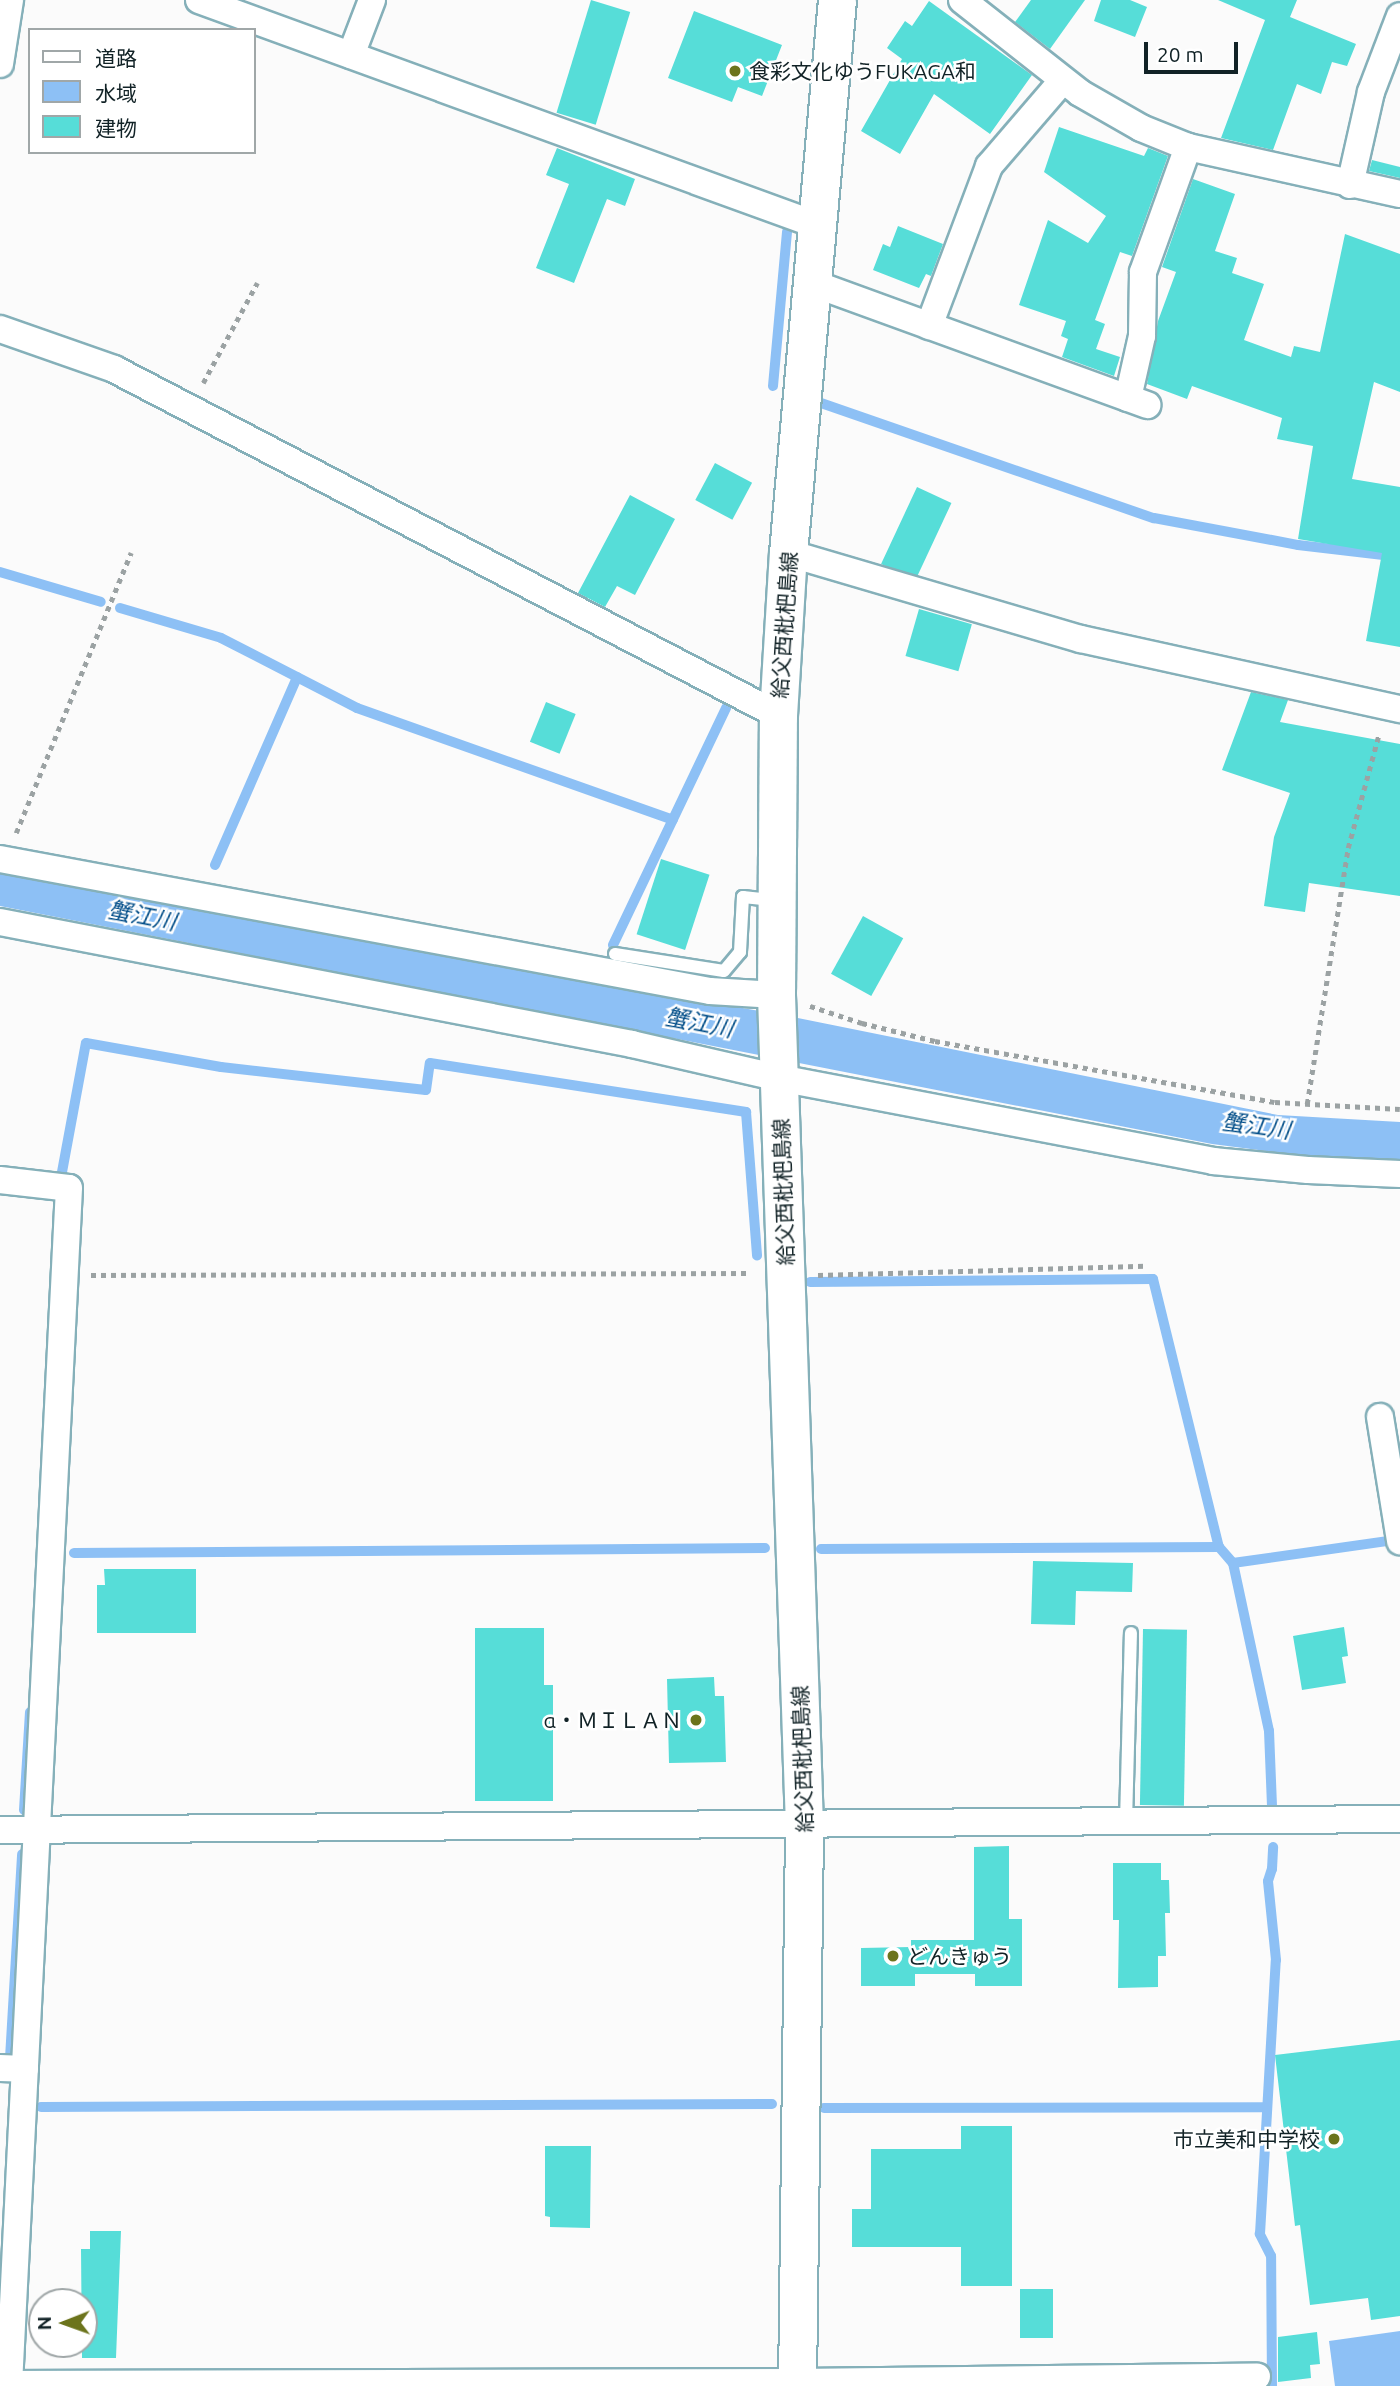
<!DOCTYPE html>
<meta charset="utf-8">
<style>
body{margin:0}
#map{position:relative;width:1400px;height:2386px;overflow:hidden;background:#fbfbfb;font-family:Ubuntu,"Noto Sans JP",sans-serif}
div>[style]{position:absolute}
.water>*{inset:0;background:#8dc0f5}
.stream>*{height:10px;margin:-5px;padding:0 5px;transform-origin:5px;border-radius:5px;background:#8dc0f5}
.building>*{inset:0;background:#56ddd8;transform-origin:0 0}
.path>*{height:4.5px;margin-top:-2.25px;transform-origin:0;background:repeating-linear-gradient(90deg,#9ba2a3 0 5px,transparent 0 10px)}
.roads{filter:drop-shadow(2px 0 #85b0b9) drop-shadow(-2px 0 #85b0b9) drop-shadow(0 2px #85b0b9) drop-shadow(0 -2px #85b0b9)}
.service>*{height:12px;margin:-6px;padding:0 6px;transform-origin:6px;border-radius:6px;background:#fff}
.minor>*{height:26px;margin:-13px;padding:0 13px;transform-origin:13px;border-radius:13px;background:#fff}
.secondary>*{height:37px;margin:-18.5px;padding:0 18.5px;transform-origin:18.5px;border-radius:18.5px;background:#fff}
.dots>*{width:19px;height:19px;translate:-50% -50%;box-sizing:border-box;border:4px solid #fff;border-radius:50%}
span{translate:-50% -50%;white-space:nowrap;text-align:center;line-height:1.15;-webkit-text-stroke:5px #fff;paint-order:stroke}
.poi-label{font-size:21px;color:#112226}
.left{translate:0 -50%;text-align:left}
.right{translate:-100% -50%;text-align:right}
.street-label{font-size:21px;color:#112226}
.water-label{font-size:23px;color:#024e89;font-style:italic}
.legend{position:absolute;left:28px;top:28px;width:228px;height:126px;box-sizing:border-box;background:#fff;border:2px solid #a0a7a8;margin:0;padding:9px 12px;list-style:none;font-size:21px;color:#112226}
.legend li{display:flex;align-items:center;gap:14px;height:35px}
.legend b{width:35px;border:2px solid #a0a7a8}
.north{position:absolute;left:28px;top:2288px;width:70px;height:70px;box-sizing:border-box;background:#fff;border:2px solid #a0a7a8;border-radius:50%;rotate:269deg;font-size:19px;font-weight:700;line-height:28px;text-align:center;color:#112226}
.north::after{content:'';display:block;margin:auto;width:24px;height:32px;background:#6c741c;clip-path:polygon(50% 0,100% 100%,50% 72%,0 100%)}
.scale{position:absolute;left:1144px;top:42px;width:94px;height:32px;box-sizing:border-box;border:4px solid #112226;border-top:0;padding-left:9px;font-size:21px;line-height:24px;white-space:nowrap;color:#112226;-webkit-text-stroke:5px #fff;paint-order:stroke}
</style>
<div id="map">
<div class="water">
<div style="clip-path:polygon(0 870px,506px 967px,783px 1015px,1278px 1115px,1400px 1122px,1400px 1162px,1304px 1156px,1212px 1144px,0 906px)"></div>
<div style="clip-path:polygon(1400px 2331px,1400px 2386px,1335px 2386px,1329px 2341px)"></div>
</div>
<div class="stream">
<div style="left:773px;top:386px;width:155px;rotate:-84.8deg"></div>
<div style="left:821px;top:403px;width:352px;rotate:19.1deg"></div>
<div style="left:1154px;top:518px;width:147px;rotate:10.6deg"></div>
<div style="left:1298px;top:545px;width:103px;rotate:6.7deg"></div>
<div style="left:0;top:572px;width:105px;rotate:16.5deg"></div>
<div style="left:120px;top:608px;width:105px;rotate:16.5deg"></div>
<div style="left:221px;top:638px;width:153px;rotate:27.2deg"></div>
<div style="left:357px;top:708px;width:335px;rotate:19.5deg"></div>
<div style="left:215px;top:865px;width:205px;rotate:-66.4deg"></div>
<div style="left:613px;top:945px;width:263px;rotate:-64.5deg"></div>
<div style="left:62px;top:1172px;width:131px;rotate:-79.5deg"></div>
<div style="left:86px;top:1043px;width:137px;rotate:10.1deg"></div>
<div style="left:221px;top:1067px;width:206px;rotate:6.4deg"></div>
<div style="left:426px;top:1090px;width:27px;rotate:-82deg"></div>
<div style="left:430px;top:1063px;width:320px;rotate:8.8deg"></div>
<div style="left:746px;top:1112px;width:144px;rotate:85.6deg"></div>
<div style="left:810px;top:1282px;width:343px;rotate:-0.5deg"></div>
<div style="left:1153px;top:1279px;width:276px;rotate:76.2deg"></div>
<div style="left:821px;top:1549px;width:398px;rotate:-0.3deg"></div>
<div style="left:1219px;top:1547px;width:21px;rotate:49deg"></div>
<div style="left:1233px;top:1563px;width:157px;rotate:-8.1deg"></div>
<div style="left:74px;top:1553px;width:691px;rotate:-0.41deg"></div>
<div style="left:1233px;top:1563px;width:172px;rotate:77.9deg"></div>
<div style="left:1269px;top:1731px;width:76px;rotate:87.7deg"></div>
<div style="left:24px;top:1810px;width:98px;rotate:-86.5deg"></div>
<div style="left:2px;top:2058px;width:8px"></div>
<div style="left:10px;top:2058px;width:204px;rotate:-86.6deg"></div>
<div style="left:41px;top:2107px;width:731px;rotate:-0.24deg"></div>
<div style="left:824px;top:2108px;width:441px;rotate:-0.1deg"></div>
<div style="left:1272px;top:2386px;width:130px;rotate:-90.4deg"></div>
<div style="left:1271px;top:2256px;width:25px;rotate:-117deg"></div>
<div style="left:1260px;top:2234px;width:274px;rotate:-86.7deg"></div>
<div style="left:1276px;top:1960px;width:79px;rotate:-95.8deg"></div>
<div style="left:1268px;top:1881px;width:13px;rotate:-72deg"></div>
<div style="left:1272px;top:1869px;width:22px;rotate:-87deg"></div>
</div>
<div class="building">
<div style="left:591px;top:0;width:41px;height:118px;rotate:17deg"></div>
<div style="clip-path:polygon(1031px 0,1085px 0,1050px 49px,1015px 22px)"></div>
<div style="clip-path:polygon(1101px 0,1130px 0,1147px 7px,1135px 37px,1094px 21px)"></div>
<div style="clip-path:polygon(1218px 0,1297px 0,1290px 17px,1356px 44px,1347px 66px,1332px 62px,1321px 94px,1297px 84px,1273px 150px,1221px 138px,1265px 20px)"></div>
<div style="clip-path:polygon(929px 1px,1032px 75px,990px 134px,934px 94px,900px 154px,861px 131px,902px 59px,887px 48px,905px 21px,912px 26px)"></div>
<div style="clip-path:polygon(694px 11px,782px 45px,762px 96px,738px 87px,732px 102px,668px 78px)"></div>
<div style="clip-path:polygon(1059px 127px,1144px 156px,1148px 148px,1168px 156px,1132px 256px,1120px 252px,1095px 320px,1105px 324px,1096px 349px,1120px 357px,1114px 376px,1062px 357px,1068px 339px,1061px 336px,1066px 321px,1019px 305px,1048px 220px,1088px 243px,1106px 216px,1044px 172px)"></div>
<div style="clip-path:polygon(557px 148px,635px 179px,625px 206px,607px 199px,574px 283px,536px 268px,569px 184px,546px 175px)"></div>
<div style="clip-path:polygon(1372px 160px,1400px 167px,1400px 178px,1369px 171px)"></div>
<div style="clip-path:polygon(1193px 179px,1235px 194px,1215px 251px,1237px 258px,1232px 273px,1264px 284px,1244px 340px,1291px 357px,1294px 346px,1320px 352px,1345px 234px,1400px 254px,1400px 392px,1374px 382px,1352px 479px,1400px 487px,1400px 647px,1366px 641px,1382px 553px,1298px 539px,1313px 446px,1277px 439px,1282px 418px,1192px 386px,1187px 399px,1147px 384px,1158px 321px,1176px 272px,1162px 267px)"></div>
<div style="clip-path:polygon(898px 226px,943px 244px,931px 276px,926px 274px,919px 288px,873px 270px,883px 244px,890px 247px)"></div>
<div style="left:715px;top:463px;width:42px;height:42px;rotate:28deg"></div>
<div style="left:917px;top:487px;width:38px;height:85px;rotate:25deg"></div>
<div style="clip-path:polygon(630px 495px,675px 519px,635px 595px,617px 586px,605px 607px,578px 593px)"></div>
<div style="left:919px;top:609px;width:55px;height:49px;rotate:16deg"></div>
<div style="clip-path:polygon(1251px 692px,1288px 700px,1280px 722px,1400px 744px,1400px 896px,1309px 883px,1305px 912px,1264px 906px,1274px 837px,1290px 793px,1222px 770px)"></div>
<div style="left:546px;top:702px;width:32px;height:43px;rotate:22deg"></div>
<div style="left:661px;top:859px;width:51px;height:79px;rotate:18deg"></div>
<div style="left:863px;top:916px;width:46px;height:66px;rotate:29deg"></div>
<div style="clip-path:polygon(1033px 1561px,1133px 1563px,1132px 1592px,1076px 1591px,1075px 1625px,1031px 1624px)"></div>
<div style="clip-path:polygon(104px 1569px,196px 1569px,196px 1633px,97px 1633px,97px 1585px,105px 1585px)"></div>
<div style="clip-path:polygon(1344px 1627px,1348px 1656px,1342px 1657px,1346px 1683px,1302px 1690px,1293px 1636px)"></div>
<div style="clip-path:polygon(475px 1628px,544px 1628px,544px 1685px,553px 1685px,553px 1801px,475px 1801px)"></div>
<div style="left:1143px;top:1629px;width:44px;height:176px;rotate:1deg"></div>
<div style="clip-path:polygon(714px 1677px,715px 1696px,724px 1696px,726px 1762px,669px 1763px,667px 1679px)"></div>
<div style="clip-path:polygon(1009px 1846px,1009px 1919px,1022px 1919px,1022px 1986px,975px 1986px,975px 1974px,915px 1974px,915px 1986px,861px 1986px,861px 1948px,911px 1947px,911px 1940px,974px 1940px,974px 1847px)"></div>
<div style="clip-path:polygon(1113px 1863px,1161px 1863px,1161px 1880px,1169px 1880px,1170px 1913px,1165px 1913px,1166px 1956px,1158px 1956px,1158px 1987px,1118px 1988px,1119px 1920px,1113px 1920px)"></div>
<div style="clip-path:polygon(1400px 2040px,1400px 2316px,1371px 2320px,1368px 2298px,1310px 2305px,1300px 2225px,1295px 2226px,1275px 2055px)"></div>
<div style="clip-path:polygon(961px 2126px,1012px 2126px,1012px 2286px,961px 2286px,961px 2247px,852px 2247px,852px 2209px,871px 2209px,871px 2149px,961px 2149px)"></div>
<div style="clip-path:polygon(545px 2146px,591px 2146px,590px 2228px,550px 2227px,550px 2217px,545px 2216px)"></div>
<div style="clip-path:polygon(90px 2231px,121px 2231px,116px 2358px,82px 2358px,81px 2249px,90px 2249px)"></div>
<div style="left:1020px;top:2289px;width:33px;height:49px"></div>
<div style="clip-path:polygon(1317px 2332px,1320px 2364px,1310px 2365px,1311px 2378px,1278px 2382px,1278px 2337px)"></div>
</div>
<div class="path">
<div style="left:203px;top:383px;width:114px;rotate:-61.6deg"></div>
<div style="left:16px;top:833px;width:303px;rotate:-67.7deg"></div>
<div style="left:810px;top:1006px;width:55px;rotate:18.1deg"></div>
<div style="left:862px;top:1023px;width:75px;rotate:13.9deg"></div>
<div style="left:935px;top:1041px;width:345px;rotate:10.2deg"></div>
<div style="left:1275px;top:1102px;width:125px;rotate:3.2deg"></div>
<div style="left:1307px;top:1104px;width:259px;rotate:-80.9deg"></div>
<div style="left:1348px;top:848px;width:118px;rotate:-74.8deg"></div>
<div style="left:91px;top:1275px;width:660px;rotate:-0.17deg"></div>
<div style="left:818px;top:1275px;width:327px;rotate:-1.6deg"></div>
</div>
<div class="roads">
<div class="service">
<div style="left:615px;top:954px;width:110px;rotate:8.9deg"></div>
<div style="left:724px;top:971px;width:25px;rotate:-50deg"></div>
<div style="left:740px;top:952px;width:55px;rotate:-86.9deg"></div>
<div style="left:743px;top:897px;width:30px;rotate:6deg"></div>
<div style="left:1126px;top:1822px;width:189px;rotate:-88.5deg"></div>
</div>
<div class="minor">
<div style="left:199px;top:0;width:658px;rotate:20.01deg"></div>
<div style="left:962px;top:0;width:150px;rotate:38.2deg"></div>
<div style="left:1080px;top:93px;width:70px;rotate:29.8deg"></div>
<div style="left:1141px;top:128px;width:51px;rotate:22deg"></div>
<div style="left:1188px;top:147px;width:217px;rotate:12.5deg"></div>
<div style="left:351px;top:55px;width:59px;rotate:-69.1deg"></div>
<div style="left:0;top:64px;width:65px;rotate:-81.1deg"></div>
<div style="left:1350px;top:185px;width:95px;rotate:-77.3deg"></div>
<div style="left:1371px;top:92px;width:81px;rotate:-69.1deg"></div>
<div style="left:812px;top:283px;width:357px;rotate:20deg"></div>
<div style="left:929px;top:326px;width:171px;rotate:-69.4deg"></div>
<div style="left:989px;top:166px;width:113px;rotate:-49.3deg"></div>
<div style="left:0;top:329px;width:121px;rotate:19.3deg"></div>
<div style="left:114px;top:369px;width:749px;rotate:27.52deg"></div>
<div style="left:1128px;top:398px;width:64px;rotate:-77.3deg"></div>
<div style="left:1142px;top:336px;width:64px;rotate:-89.1deg"></div>
<div style="left:1143px;top:272px;width:133px;rotate:-70.2deg"></div>
<div style="left:788px;top:553px;width:305px;rotate:16.4deg"></div>
<div style="left:1081px;top:639px;width:327px;rotate:12.4deg"></div>
<div style="left:0;top:859px;width:722px;rotate:10.53deg"></div>
<div style="left:710px;top:991px;width:66px;rotate:3.5deg"></div>
<div style="left:0;top:922px;width:644px;rotate:10.93deg"></div>
<div style="left:632px;top:1044px;width:151px;rotate:13deg"></div>
<div style="left:779px;top:1078px;width:442px;rotate:10.8deg"></div>
<div style="left:1213px;top:1161px;width:95px;rotate:5.4deg"></div>
<div style="left:1308px;top:1170px;width:92px;rotate:2.5deg"></div>
<div style="left:0;top:1180px;width:69px;rotate:6.6deg"></div>
<div style="left:69px;top:1188px;width:1198px;rotate:92.87deg"></div>
<div style="left:1380px;top:1417px;width:126px;rotate:80.8deg"></div>
<div style="left:0;top:1830px;width:1400px;rotate:-0.45deg"></div>
<div style="left:0;top:2068px;width:25px;rotate:2deg"></div>
<div style="left:0;top:2384px;width:797px;rotate:-0.14deg"></div>
<div style="left:797px;top:2382px;width:460px;rotate:-0.7deg"></div>
</div>
<div class="secondary">
<div style="left:797px;top:2386px;width:560px;rotate:-89.28deg"></div>
<div style="left:804px;top:1826px;width:831px;rotate:-91.93deg"></div>
<div style="left:776px;top:995px;width:280px;rotate:-89.6deg"></div>
<div style="left:778px;top:715px;width:162px;rotate:-86.5deg"></div>
<div style="left:788px;top:553px;width:555px;rotate:-84.94deg"></div>
</div>
</div>
<div class="dots">
<div style="left:735px;top:71px;background:#6c741c"></div>
<div style="left:696px;top:1720px;background:#6c741c"></div>
<div style="left:893px;top:1956px;background:#6c741c"></div>
<div style="left:1334px;top:2139px;background:#6c741c"></div>
</div>
<div class="poi-label">
<span class="left" style="left:749px;top:71px">食彩文化ゆうFUKAGA和</span>
<span class="right" style="left:682px;top:1720px">α・ＭＩＬＡＮ</span>
<span class="left" style="left:907px;top:1956px">どんきゅう</span>
<span class="right" style="left:1320px;top:2139px">市立美和中学校</span>
</div>
<div class="street-label">
<span style="left:784px;top:625px;rotate:-86deg">給父西枇杷島線</span>
<span style="left:783px;top:1192px;rotate:-92deg">給父西枇杷島線</span>
<span style="left:802px;top:1759px;rotate:-92deg">給父西枇杷島線</span>
</div>
<div class="water-label">
<span style="left:142px;top:916px;rotate:11deg">蟹江川</span>
<span style="left:699px;top:1023px;rotate:11deg">蟹江川</span>
<span style="left:1256px;top:1126px;rotate:8deg">蟹江川</span>
</div>
<ul class="legend">
<li><b style="height:9px;background:#fff"></b>道路</li>
<li><b style="height:19px;background:#8dc0f5"></b>水域</li>
<li><b style="height:19px;background:#56ddd8"></b>建物</li>
</ul>
<div class="north">N</div>
<div class="scale">20 m</div>
</div>
